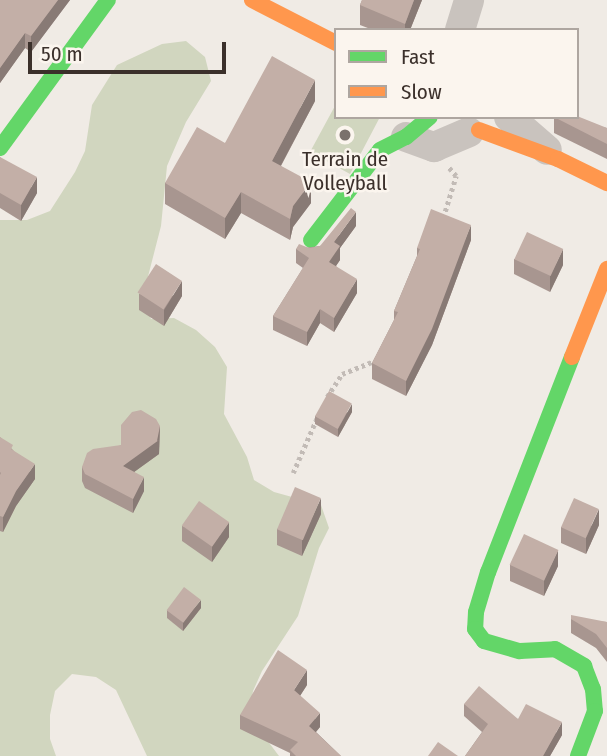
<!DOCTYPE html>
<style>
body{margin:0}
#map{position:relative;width:607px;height:756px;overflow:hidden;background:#f0ebe5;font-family:"Fira Sans Condensed",sans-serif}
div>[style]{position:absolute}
.green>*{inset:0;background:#d1d6bf}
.path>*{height:4.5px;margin-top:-2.25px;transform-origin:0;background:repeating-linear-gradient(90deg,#c2bbb6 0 3.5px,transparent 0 7px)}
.street>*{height:30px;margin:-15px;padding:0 15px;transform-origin:15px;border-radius:15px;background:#c9c3be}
.fast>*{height:16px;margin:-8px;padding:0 8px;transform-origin:8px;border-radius:8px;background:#63d668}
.slow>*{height:16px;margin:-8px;padding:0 8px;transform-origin:8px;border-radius:8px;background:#ff974d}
.wall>*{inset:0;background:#a89690}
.shaded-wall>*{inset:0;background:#887a75}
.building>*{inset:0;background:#c3afa7;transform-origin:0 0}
.dots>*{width:19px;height:19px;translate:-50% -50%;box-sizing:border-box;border:4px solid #fbf5ee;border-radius:50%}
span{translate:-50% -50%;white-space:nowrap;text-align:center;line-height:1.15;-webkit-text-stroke:5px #fbf5ee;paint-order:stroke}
.poi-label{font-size:21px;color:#3b302b}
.legend{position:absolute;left:334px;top:28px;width:245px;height:91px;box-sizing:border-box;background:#fbf5ee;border:2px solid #aea6a0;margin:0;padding:9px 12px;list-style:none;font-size:21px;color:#3b302b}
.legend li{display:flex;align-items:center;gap:14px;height:35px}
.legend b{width:35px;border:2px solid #aea6a0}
.scale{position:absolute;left:28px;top:42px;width:198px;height:32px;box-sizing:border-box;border:4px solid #3b302b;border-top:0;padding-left:9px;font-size:21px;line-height:24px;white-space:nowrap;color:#3b302b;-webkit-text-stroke:5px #fbf5ee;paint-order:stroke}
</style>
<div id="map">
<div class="green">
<div style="clip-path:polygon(186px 41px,205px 57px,211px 81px,186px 122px,167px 166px,161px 226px,143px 296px,151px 319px,174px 318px,196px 330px,215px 347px,227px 367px,224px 414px,247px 457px,254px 480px,274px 492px,321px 505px,329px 528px,319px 548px,298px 616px,262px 671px,253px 691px,249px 716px,279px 756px,147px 756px,116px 690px,96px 677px,72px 674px,55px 691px,50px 715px,50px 739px,56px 756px,0 756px,0 220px,27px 220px,50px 211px,75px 172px,85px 151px,92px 105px,117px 65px,162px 44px)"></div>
<div style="clip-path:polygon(336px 104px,336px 117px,380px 117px,350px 174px,310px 152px)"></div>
</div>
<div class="path">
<div style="left:443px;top:218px;width:44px;rotate:-72.8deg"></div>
<div style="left:456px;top:176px;width:11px;rotate:-131deg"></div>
<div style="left:327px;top:397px;width:27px;rotate:-57deg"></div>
<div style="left:342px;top:374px;width:37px;rotate:-22deg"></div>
<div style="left:293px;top:473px;width:60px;rotate:-66.4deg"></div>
</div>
<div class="street">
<div style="left:460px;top:30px;width:31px;rotate:-73deg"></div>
<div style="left:509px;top:117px;width:50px;rotate:41deg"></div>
<div style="left:406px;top:137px;width:30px;rotate:20deg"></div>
<div style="left:434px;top:147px;width:38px;rotate:-23deg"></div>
</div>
<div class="fast">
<div style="left:0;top:148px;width:183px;rotate:-53.9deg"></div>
<div style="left:311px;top:240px;width:113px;rotate:-52.5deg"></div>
<div style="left:380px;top:150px;width:29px;rotate:-27deg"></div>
<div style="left:406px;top:137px;width:31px;rotate:-40deg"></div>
<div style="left:572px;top:357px;width:231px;rotate:111.3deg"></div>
<div style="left:488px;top:572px;width:42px;rotate:106.7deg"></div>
<div style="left:476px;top:612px;width:17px;rotate:93deg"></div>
<div style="left:475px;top:629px;width:15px;rotate:53deg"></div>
<div style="left:484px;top:641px;width:37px;rotate:16deg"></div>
<div style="left:520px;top:651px;width:35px;rotate:-3deg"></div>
<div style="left:555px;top:649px;width:34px;rotate:30deg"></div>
<div style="left:584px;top:666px;width:25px;rotate:69deg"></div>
<div style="left:593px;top:689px;width:22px;rotate:85deg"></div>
<div style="left:595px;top:711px;width:48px;rotate:110.7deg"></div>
</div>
<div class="slow">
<div style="left:252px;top:0;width:94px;rotate:27.1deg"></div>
<div style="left:479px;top:130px;width:84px;rotate:20.2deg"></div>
<div style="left:558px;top:159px;width:55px;rotate:26.1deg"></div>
<div style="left:572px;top:357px;width:95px;rotate:-68.3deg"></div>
</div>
<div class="wall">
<div style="clip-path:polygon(0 0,70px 0,31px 52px,25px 48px,0 83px)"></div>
<div style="clip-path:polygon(362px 0,422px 0,410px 30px,373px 30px,360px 25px,360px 5px)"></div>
<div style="clip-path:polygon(315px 101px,281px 166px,311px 203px,293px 227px,290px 240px,241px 213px,225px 239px,165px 204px,165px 183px,225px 143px)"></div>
<div style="clip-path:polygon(554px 117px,607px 128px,607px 159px,554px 133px)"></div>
<div style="clip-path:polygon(0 157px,37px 193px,21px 221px,0 208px)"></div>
<div style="clip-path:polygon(356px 226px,340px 248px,340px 260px,336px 266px,357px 293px,334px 332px,320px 323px,307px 346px,273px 330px,273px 316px,303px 268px,296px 263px,296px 249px,320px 246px)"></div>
<div style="clip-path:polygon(471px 240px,432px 345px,406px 396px,372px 379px,372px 363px,394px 320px,394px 311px,417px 256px,417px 248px)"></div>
<div style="clip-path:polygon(514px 259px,563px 265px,550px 292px,514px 274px)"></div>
<div style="clip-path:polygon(139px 294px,182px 296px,164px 326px,139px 310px)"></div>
<div style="clip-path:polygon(352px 412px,338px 437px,315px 424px,315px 416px)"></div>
<div style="clip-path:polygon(160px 426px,159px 454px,134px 472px,144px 491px,133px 513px,85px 488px,82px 481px,82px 467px,121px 445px)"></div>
<div style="clip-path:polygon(0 437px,13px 450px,35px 479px,16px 506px,3px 532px,0 531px)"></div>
<div style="clip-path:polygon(321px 514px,302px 556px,277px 545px,277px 529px)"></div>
<div style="clip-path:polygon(599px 525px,586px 554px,561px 543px,561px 527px)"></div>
<div style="clip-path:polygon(182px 526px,229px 537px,212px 562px,182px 541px)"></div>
<div style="clip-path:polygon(510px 565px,558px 566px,544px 596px,510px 581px)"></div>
<div style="clip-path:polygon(201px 608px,183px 631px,167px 618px,167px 610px)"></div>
<div style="clip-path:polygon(571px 619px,607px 622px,607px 662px,596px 648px,571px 633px)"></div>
<div style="clip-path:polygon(307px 685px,300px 696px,320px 727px,316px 732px,341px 756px,290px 756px,290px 753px,240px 729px,240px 715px)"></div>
<div style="clip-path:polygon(464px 704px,518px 719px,562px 735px,550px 756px,465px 756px,482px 732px,464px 716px)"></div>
</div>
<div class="shaded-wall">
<div style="clip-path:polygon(58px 0,70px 0,31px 52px,31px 36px)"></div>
<div style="clip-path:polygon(414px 0,422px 0,410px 30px,405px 30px,405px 24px)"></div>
<div style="clip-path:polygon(25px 33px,25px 48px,0 83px,0 68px)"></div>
<div style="clip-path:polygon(315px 80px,315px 101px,272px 182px,272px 161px)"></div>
<div style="clip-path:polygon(37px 177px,37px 193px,21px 221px,21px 205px)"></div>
<div style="clip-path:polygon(311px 182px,311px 203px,293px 227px,290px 240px,290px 219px,293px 206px)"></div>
<div style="clip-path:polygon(241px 192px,241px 213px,225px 239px,225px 218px)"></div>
<div style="clip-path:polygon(356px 212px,356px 226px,340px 248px,340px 260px,329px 276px,329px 262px,334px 242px)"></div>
<div style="clip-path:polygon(471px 225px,471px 240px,432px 345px,406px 396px,406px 381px)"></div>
<div style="clip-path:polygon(563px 249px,563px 265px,550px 292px,550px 276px)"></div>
<div style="clip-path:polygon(357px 279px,357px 293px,334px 332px,334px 318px)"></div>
<div style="clip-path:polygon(182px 281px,182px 296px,164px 326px,164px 310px)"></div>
<div style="clip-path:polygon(320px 309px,320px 323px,307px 346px,307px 332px)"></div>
<div style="clip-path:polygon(352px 404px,352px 412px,338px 437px,338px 429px)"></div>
<div style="clip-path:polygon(160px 426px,159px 454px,123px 480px,123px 466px)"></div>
<div style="clip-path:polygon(35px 464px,35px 479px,16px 506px,3px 532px,3px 517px,16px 491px)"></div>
<div style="clip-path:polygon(144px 477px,144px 491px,133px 513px,133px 499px)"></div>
<div style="clip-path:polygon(321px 498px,321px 514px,302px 556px,302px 540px)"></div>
<div style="clip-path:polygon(599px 509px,599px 525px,586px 554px,586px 538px)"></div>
<div style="clip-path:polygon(229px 522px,229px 537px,212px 562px,212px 546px)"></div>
<div style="clip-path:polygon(558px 550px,558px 566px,544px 596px,544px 580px)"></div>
<div style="clip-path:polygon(201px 600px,201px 608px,183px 631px,183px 622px)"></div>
<div style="clip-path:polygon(307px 670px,307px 685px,294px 705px,294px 690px)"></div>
<div style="clip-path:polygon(320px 713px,320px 727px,309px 740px,309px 726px)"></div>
<div style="clip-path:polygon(562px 722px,562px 735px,550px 756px,543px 756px)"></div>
</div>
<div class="building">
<div style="clip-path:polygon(0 0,58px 0,31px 36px,25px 33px,0 68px)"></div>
<div style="clip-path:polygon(362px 0,414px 0,405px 24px,360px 5px)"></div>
<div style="clip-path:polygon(272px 56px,315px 80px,272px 161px,311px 182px,293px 206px,290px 219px,241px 192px,225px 218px,165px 183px,197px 127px,225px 143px)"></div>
<div style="clip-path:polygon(577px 116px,607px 128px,607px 144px,554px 117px,577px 117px)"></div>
<div style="clip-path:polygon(0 157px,37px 177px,21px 205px,0 193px)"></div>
<div style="clip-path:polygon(351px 208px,356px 212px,334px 242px,340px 246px,329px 262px,357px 279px,334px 318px,320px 309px,307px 332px,273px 316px,309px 258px,296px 249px,299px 244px,309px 248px,320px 246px)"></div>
<div style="clip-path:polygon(431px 209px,471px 225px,432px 329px,406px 381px,372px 363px,398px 312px,394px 311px,420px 249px,417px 248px)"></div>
<div style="left:527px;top:232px;width:40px;height:30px;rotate:25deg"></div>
<div style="left:156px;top:264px;width:31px;height:34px;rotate:33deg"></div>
<div style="left:329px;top:391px;width:26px;height:29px;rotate:29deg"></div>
<div style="clip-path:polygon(141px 410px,156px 419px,160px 426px,157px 441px,159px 440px,123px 466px,144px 477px,133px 499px,85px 474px,82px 467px,87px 453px,93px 449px,121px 445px,121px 425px,132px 412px)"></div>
<div style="clip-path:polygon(0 437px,13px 445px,11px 449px,35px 464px,16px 491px,3px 517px,0 516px,0 475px,1px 473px,0 472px)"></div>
<div style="left:295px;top:487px;width:28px;height:46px;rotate:23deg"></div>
<div style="left:574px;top:498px;width:27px;height:32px;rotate:24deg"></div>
<div style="left:199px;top:501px;width:37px;height:30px;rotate:35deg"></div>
<div style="left:524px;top:534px;width:38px;height:34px;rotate:25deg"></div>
<div style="left:184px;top:587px;width:21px;height:29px;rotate:37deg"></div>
<div style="clip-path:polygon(571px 615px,607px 622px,607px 648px,596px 634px,571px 619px)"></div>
<div style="clip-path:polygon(278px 650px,307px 670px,294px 690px,320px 713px,309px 726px,341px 756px,296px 756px,290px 750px,298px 742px,240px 715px)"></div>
<div style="clip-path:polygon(479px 686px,518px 719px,526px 704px,562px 722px,543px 756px,465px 756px,488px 724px,464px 704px)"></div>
<div style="clip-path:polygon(438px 742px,458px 756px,428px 756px)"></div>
</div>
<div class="dots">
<div style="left:345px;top:135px;background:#7a716c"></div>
</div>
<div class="poi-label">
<span style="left:345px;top:171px">Terrain de<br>Volleyball</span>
</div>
<ul class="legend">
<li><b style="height:9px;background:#63d668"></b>Fast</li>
<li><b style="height:9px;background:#ff974d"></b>Slow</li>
</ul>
<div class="scale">50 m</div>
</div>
